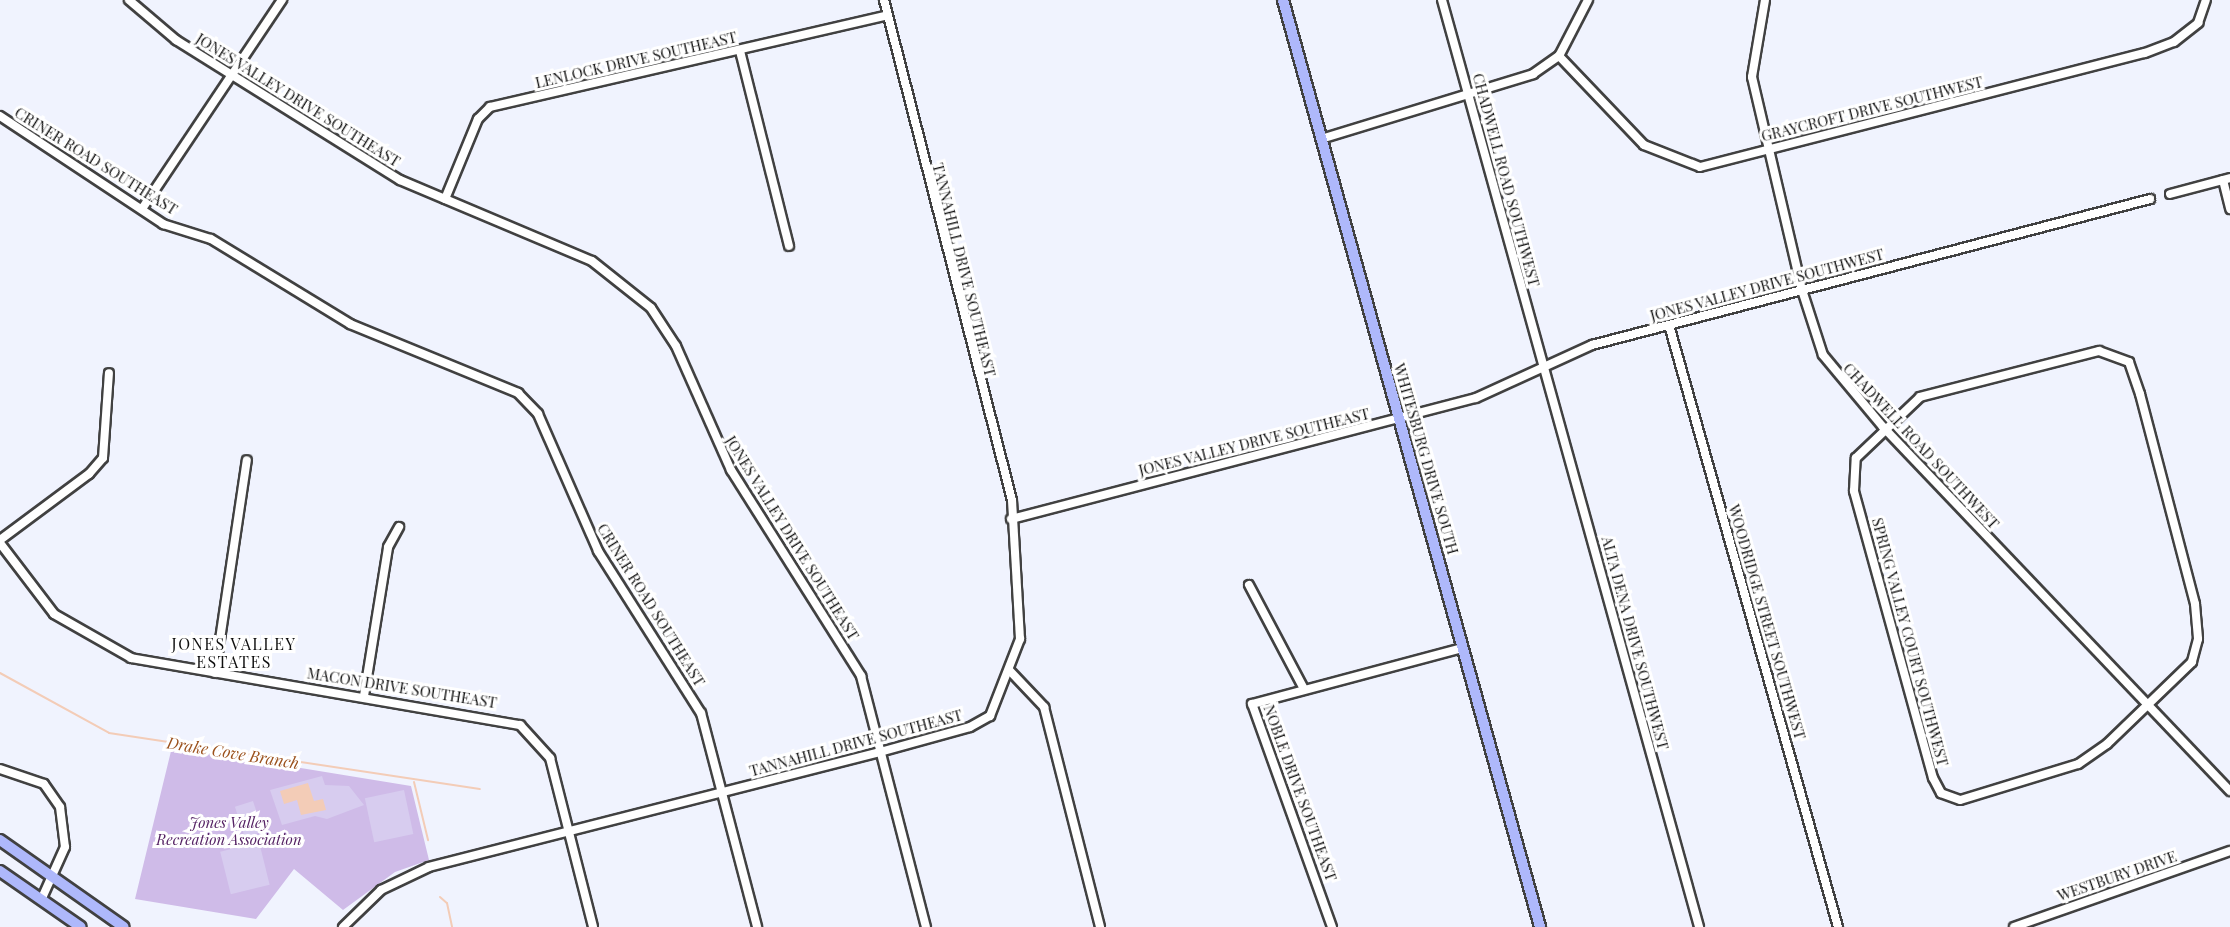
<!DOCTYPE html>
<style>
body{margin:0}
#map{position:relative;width:2230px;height:927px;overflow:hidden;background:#f0f3fe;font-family:"Playfair Display",serif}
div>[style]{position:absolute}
.green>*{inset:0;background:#cfbbe8}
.pitch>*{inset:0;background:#d7ccef;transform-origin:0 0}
.water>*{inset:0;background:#f3ccb7}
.stream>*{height:2px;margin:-1px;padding:0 1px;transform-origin:1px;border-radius:1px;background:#f3ccb7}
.roads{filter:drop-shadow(2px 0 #414141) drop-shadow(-2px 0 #414141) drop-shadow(0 2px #414141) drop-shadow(0 -2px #414141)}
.minor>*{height:8px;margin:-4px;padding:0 4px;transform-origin:4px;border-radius:4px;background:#fff}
.secondary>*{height:10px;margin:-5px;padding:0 5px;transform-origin:5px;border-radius:5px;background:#aeb8fb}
span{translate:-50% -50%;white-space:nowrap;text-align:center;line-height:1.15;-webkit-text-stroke:6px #fff;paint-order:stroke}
.street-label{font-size:15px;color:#0e0e0e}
.park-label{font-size:15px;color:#542163;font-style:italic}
.neighbourhood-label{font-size:16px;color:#0e0e0e;letter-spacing:1.5px}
.water-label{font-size:16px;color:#9b511c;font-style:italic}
</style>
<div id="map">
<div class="green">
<div style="clip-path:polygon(172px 747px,411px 786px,429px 860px,395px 872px,343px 910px,294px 869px,256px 919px,135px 899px)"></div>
</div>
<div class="pitch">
<div style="clip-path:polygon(322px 776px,325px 785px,349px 786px,364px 805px,327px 819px,315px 816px,282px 825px,270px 790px)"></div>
<div style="left:404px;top:790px;width:45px;height:40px;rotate:78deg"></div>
<div style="left:253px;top:801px;width:32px;height:19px;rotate:72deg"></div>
<div style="left:259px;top:842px;width:44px;height:40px;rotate:76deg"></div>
</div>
<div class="water">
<div style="clip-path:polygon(308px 783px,314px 801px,323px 799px,326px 810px,301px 815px,297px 800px,284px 804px,280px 791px)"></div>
</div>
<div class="stream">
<div style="left:0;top:673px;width:124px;rotate:28.8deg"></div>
<div style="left:109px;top:733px;width:375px;rotate:8.6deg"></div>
<div style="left:414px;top:782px;width:60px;rotate:76.4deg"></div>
<div style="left:440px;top:897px;width:9px;rotate:41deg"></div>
<div style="left:447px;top:903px;width:25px;rotate:78deg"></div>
</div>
<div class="roads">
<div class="minor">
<div style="left:129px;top:0;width:62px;rotate:40.4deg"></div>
<div style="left:176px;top:40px;width:264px;rotate:32deg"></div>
<div style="left:400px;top:180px;width:208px;rotate:22.9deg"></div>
<div style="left:592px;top:261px;width:75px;rotate:38.5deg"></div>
<div style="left:651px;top:308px;width:45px;rotate:56.7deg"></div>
<div style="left:676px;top:346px;width:136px;rotate:66.1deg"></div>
<div style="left:731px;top:470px;width:244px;rotate:57.7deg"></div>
<div style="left:861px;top:676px;width:259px;rotate:75.5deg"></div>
<div style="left:1442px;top:0;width:962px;rotate:74.5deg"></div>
<div style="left:1765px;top:0;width:78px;rotate:99.6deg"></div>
<div style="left:1752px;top:77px;width:219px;rotate:76.8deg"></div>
<div style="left:1802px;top:290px;width:68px;rotate:72.1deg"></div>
<div style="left:1823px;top:355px;width:94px;rotate:50.2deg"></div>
<div style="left:1883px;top:427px;width:503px;rotate:46.37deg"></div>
<div style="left:740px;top:51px;width:201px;rotate:75.9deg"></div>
<div style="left:1559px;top:56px;width:123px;rotate:46.3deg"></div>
<div style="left:1644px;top:145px;width:60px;rotate:21.4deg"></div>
<div style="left:1700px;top:167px;width:459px;rotate:-14.4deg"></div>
<div style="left:2145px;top:53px;width:31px;rotate:-21deg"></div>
<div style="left:2174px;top:42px;width:31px;rotate:-38deg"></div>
<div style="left:2198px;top:23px;width:24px;rotate:-71deg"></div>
<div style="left:0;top:116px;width:196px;rotate:33.5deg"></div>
<div style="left:163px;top:224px;width:50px;rotate:17.4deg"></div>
<div style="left:211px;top:239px;width:163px;rotate:31.4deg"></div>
<div style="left:350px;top:324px;width:182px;rotate:22.3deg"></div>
<div style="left:518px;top:393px;width:29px;rotate:46deg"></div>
<div style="left:538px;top:414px;width:150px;rotate:66.3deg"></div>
<div style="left:598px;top:551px;width:192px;rotate:57.6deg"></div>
<div style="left:701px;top:713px;width:221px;rotate:75.3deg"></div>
<div style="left:1321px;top:139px;width:222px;rotate:-17deg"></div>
<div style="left:1533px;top:74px;width:32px;rotate:-35deg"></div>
<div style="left:1559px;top:56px;width:63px;rotate:-62.6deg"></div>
<div style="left:2223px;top:180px;width:30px;rotate:76deg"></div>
<div style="left:2170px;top:194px;width:62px;rotate:-14.9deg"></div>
<div style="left:445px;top:199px;width:87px;rotate:-67.6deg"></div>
<div style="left:478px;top:119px;width:17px;rotate:-45deg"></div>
<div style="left:490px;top:107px;width:408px;rotate:-13deg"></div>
<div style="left:142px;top:209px;width:252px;rotate:-56.2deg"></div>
<div style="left:1669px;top:325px;width:625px;rotate:74.32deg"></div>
<div style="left:2099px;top:351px;width:32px;rotate:20deg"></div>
<div style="left:2129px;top:362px;width:34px;rotate:71deg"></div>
<div style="left:2140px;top:394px;width:217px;rotate:75.3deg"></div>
<div style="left:2195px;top:604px;width:35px;rotate:85deg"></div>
<div style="left:2198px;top:639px;width:24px;rotate:105deg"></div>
<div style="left:2192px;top:662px;width:118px;rotate:136deg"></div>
<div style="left:2107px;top:744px;width:35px;rotate:145deg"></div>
<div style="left:2078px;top:764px;width:123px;rotate:163deg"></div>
<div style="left:1960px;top:800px;width:20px;rotate:-160deg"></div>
<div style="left:1941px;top:793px;width:17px;rotate:-118deg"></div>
<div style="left:1933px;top:778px;width:298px;rotate:-105.4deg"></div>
<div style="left:1854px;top:491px;width:33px;rotate:-87deg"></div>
<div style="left:1856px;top:458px;width:88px;rotate:-43.6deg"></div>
<div style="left:1920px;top:397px;width:185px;rotate:-14.4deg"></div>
<div style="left:1011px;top:519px;width:480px;rotate:-14.6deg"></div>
<div style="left:1476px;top:398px;width:128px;rotate:-24.6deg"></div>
<div style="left:1592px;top:345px;width:577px;rotate:-14.66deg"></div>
<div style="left:0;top:540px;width:111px;rotate:-36.6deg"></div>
<div style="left:89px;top:474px;width:21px;rotate:-49deg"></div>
<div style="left:103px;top:458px;width:85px;rotate:-86deg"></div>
<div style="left:0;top:543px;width:89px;rotate:52.7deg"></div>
<div style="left:54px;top:614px;width:89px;rotate:29.7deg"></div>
<div style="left:131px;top:658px;width:395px;rotate:9.8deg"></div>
<div style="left:520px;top:725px;width:45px;rotate:47.7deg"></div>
<div style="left:550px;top:758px;width:174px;rotate:75.7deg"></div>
<div style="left:1249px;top:585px;width:118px;rotate:62.1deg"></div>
<div style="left:1010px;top:671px;width:50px;rotate:46.6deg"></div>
<div style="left:1044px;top:707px;width:227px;rotate:75.7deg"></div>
<div style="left:215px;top:673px;width:215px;rotate:-81.5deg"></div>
<div style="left:364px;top:696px;width:151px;rotate:-80.8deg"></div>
<div style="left:388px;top:547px;width:23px;rotate:-61deg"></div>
<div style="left:0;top:769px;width:46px;rotate:18.8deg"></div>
<div style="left:44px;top:784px;width:28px;rotate:55deg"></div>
<div style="left:60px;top:807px;width:40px;rotate:82.9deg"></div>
<div style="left:65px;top:847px;width:56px;rotate:114.3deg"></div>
<div style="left:343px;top:927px;width:53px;rotate:-44.2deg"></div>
<div style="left:381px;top:890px;width:53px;rotate:-25.6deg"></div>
<div style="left:429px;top:867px;width:465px;rotate:-14.3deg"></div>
<div style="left:880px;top:752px;width:93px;rotate:-15.5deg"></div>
<div style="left:970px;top:727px;width:23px;rotate:-29deg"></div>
<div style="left:990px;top:716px;width:83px;rotate:-68.7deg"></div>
<div style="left:1020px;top:639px;width:139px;rotate:-93.3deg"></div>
<div style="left:1012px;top:500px;width:516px;rotate:-104.36deg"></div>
<div style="left:1332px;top:927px;width:237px;rotate:-109.7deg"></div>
<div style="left:1252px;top:704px;width:218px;rotate:-14.9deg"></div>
<div style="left:2014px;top:927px;width:229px;rotate:-19.4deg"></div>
</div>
<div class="secondary">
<div style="left:1283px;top:0;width:962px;rotate:74.5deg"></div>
<div style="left:0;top:840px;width:151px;rotate:35.1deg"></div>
<div style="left:0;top:871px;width:98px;rotate:34.7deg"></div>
</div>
</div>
<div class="street-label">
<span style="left:636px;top:60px;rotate:-13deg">LENLOCK DRIVE SOUTHEAST</span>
<span style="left:298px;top:100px;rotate:32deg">JONES VALLEY DRIVE SOUTHEAST</span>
<span style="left:1872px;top:109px;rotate:-14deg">GRAYCROFT DRIVE SOUTHWEST</span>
<span style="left:96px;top:161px;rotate:32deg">CRINER ROAD SOUTHEAST</span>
<span style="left:1506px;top:180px;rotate:75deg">CHADWELL ROAD SOUTHWEST</span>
<span style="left:964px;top:270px;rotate:76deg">TANNAHILL DRIVE SOUTHEAST</span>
<span style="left:1767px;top:285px;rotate:-15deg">JONES VALLEY DRIVE SOUTHWEST</span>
<span style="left:1254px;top:442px;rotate:-14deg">JONES VALLEY DRIVE SOUTHEAST</span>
<span style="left:1921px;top:446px;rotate:47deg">CHADWELL ROAD SOUTHWEST</span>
<span style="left:1426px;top:459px;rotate:74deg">WHITESBURG DRIVE SOUTH</span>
<span style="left:792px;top:538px;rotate:58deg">JONES VALLEY DRIVE SOUTHEAST</span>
<span style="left:651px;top:605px;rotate:58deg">CRINER ROAD SOUTHEAST</span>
<span style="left:1767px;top:622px;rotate:74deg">WOODRIDGE STREET SOUTHWEST</span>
<span style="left:1910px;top:642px;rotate:75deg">SPRING VALLEY COURT SOUTHWEST</span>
<span style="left:1635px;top:643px;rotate:75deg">ALTA DENA DRIVE SOUTHWEST</span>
<span style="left:402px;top:688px;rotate:9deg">MACON DRIVE SOUTHEAST</span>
<span style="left:856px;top:743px;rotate:-15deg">TANNAHILL DRIVE SOUTHEAST</span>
<span style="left:1300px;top:793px;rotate:70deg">NOBLE DRIVE SOUTHEAST</span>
<span style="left:2117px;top:876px;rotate:-19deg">WESTBURY DRIVE</span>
</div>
<div class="park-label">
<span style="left:229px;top:831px">Jones Valley<br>Recreation Association</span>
</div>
<div class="neighbourhood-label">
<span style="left:234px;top:653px">JONES VALLEY<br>ESTATES</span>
</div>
<div class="water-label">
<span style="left:233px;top:753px;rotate:9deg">Drake Cove Branch</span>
</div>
</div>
